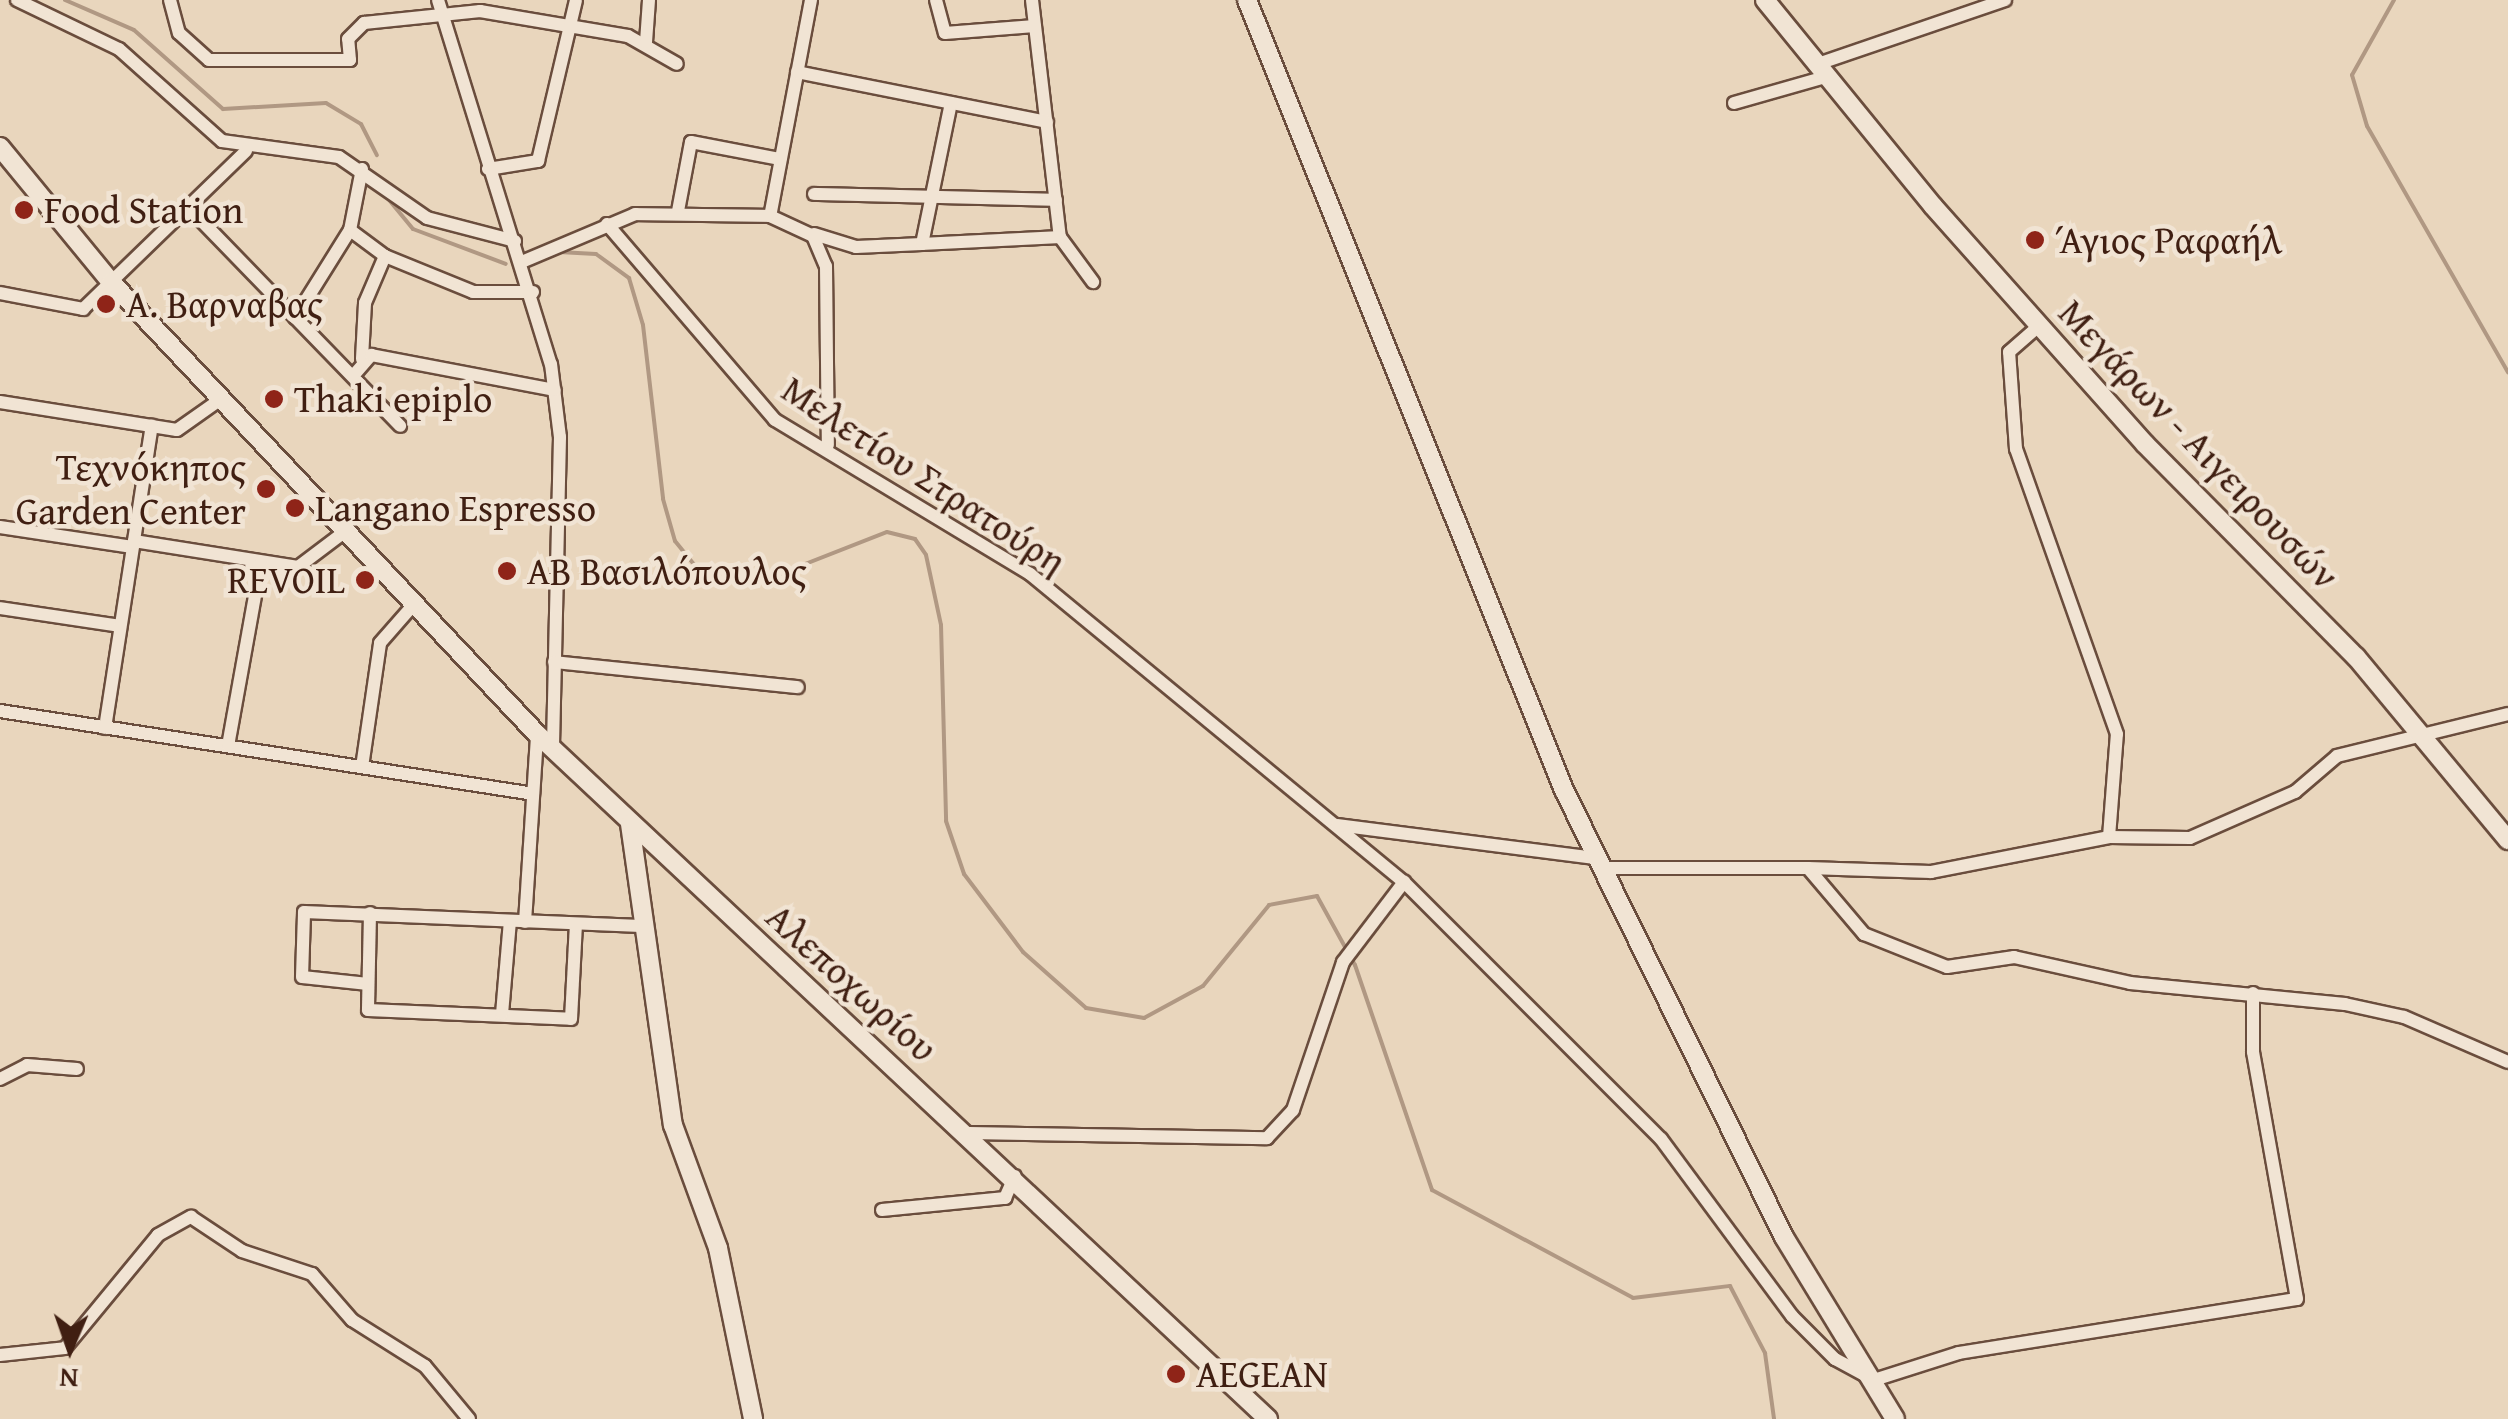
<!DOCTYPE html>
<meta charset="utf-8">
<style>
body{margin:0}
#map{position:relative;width:2508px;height:1419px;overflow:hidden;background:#e9d6bd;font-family:"Gentium Book Plus",serif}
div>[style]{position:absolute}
.stream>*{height:4px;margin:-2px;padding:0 2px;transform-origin:2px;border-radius:2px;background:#b09883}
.roads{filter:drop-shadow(2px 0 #6a4d3d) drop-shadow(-2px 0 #6a4d3d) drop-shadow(0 2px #6a4d3d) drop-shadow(0 -2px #6a4d3d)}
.street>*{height:12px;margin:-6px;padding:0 6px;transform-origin:6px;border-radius:6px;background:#f1e4d4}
.secondary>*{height:18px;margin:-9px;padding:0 9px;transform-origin:9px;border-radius:9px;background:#f1e4d4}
.dots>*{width:28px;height:28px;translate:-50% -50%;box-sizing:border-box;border:5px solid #f1e4d4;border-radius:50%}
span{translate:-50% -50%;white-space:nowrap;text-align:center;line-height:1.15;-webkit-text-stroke:9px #f1e4d4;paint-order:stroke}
.poi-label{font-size:38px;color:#401f12}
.left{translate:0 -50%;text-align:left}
.right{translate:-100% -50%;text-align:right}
.street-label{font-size:38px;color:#401f12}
.north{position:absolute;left:20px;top:1299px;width:100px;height:100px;-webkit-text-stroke:8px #f1e4d4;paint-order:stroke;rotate:182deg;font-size:28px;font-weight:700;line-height:40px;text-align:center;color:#401f12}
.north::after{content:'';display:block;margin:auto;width:35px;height:45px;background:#401f12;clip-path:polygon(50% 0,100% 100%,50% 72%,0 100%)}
</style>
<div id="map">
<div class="stream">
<div style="left:65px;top:0;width:75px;rotate:23.5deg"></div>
<div style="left:134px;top:30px;width:119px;rotate:41.6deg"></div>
<div style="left:223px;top:109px;width:103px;rotate:-3.3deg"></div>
<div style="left:326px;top:103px;width:41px;rotate:31deg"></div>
<div style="left:361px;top:124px;width:35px;rotate:63deg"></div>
<div style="left:2394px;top:0;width:86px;rotate:119.2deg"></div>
<div style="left:2352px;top:75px;width:53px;rotate:73.6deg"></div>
<div style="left:2367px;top:126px;width:284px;rotate:60.2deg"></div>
<div style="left:385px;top:195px;width:44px;rotate:50.5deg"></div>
<div style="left:413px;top:229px;width:99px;rotate:20.6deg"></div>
<div style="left:559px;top:252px;width:37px;rotate:3deg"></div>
<div style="left:596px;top:254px;width:41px;rotate:36deg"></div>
<div style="left:629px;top:278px;width:49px;rotate:73.4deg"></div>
<div style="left:643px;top:325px;width:175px;rotate:83.4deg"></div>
<div style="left:663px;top:499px;width:44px;rotate:74.1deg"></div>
<div style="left:675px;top:541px;width:40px;rotate:51deg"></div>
<div style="left:700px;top:572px;width:23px;rotate:25deg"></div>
<div style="left:721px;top:582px;width:51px;rotate:-5.6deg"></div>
<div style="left:772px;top:577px;width:123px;rotate:-21.4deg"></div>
<div style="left:887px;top:532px;width:29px;rotate:14deg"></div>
<div style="left:915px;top:539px;width:19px;rotate:55deg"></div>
<div style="left:926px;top:555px;width:72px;rotate:77.9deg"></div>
<div style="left:941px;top:625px;width:196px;rotate:88.5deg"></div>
<div style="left:946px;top:821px;width:56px;rotate:71.2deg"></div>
<div style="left:964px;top:874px;width:98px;rotate:52.9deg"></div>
<div style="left:1023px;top:952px;width:84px;rotate:41.6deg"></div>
<div style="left:1086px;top:1008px;width:59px;rotate:9.8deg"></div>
<div style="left:1144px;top:1018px;width:67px;rotate:-28.5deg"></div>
<div style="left:1203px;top:986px;width:104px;rotate:-50.8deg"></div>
<div style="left:1269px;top:905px;width:49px;rotate:-10.6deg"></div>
<div style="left:1317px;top:896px;width:79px;rotate:61.2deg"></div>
<div style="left:1355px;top:965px;width:238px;rotate:71.1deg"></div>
<div style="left:1432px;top:1190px;width:228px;rotate:28.2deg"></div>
<div style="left:1633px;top:1298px;width:98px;rotate:-7.1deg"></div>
<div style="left:1730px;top:1286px;width:76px;rotate:62.4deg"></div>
<div style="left:1765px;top:1353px;width:67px;rotate:82.2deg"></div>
</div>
<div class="roads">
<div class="street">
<div style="left:17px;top:0;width:113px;rotate:25.7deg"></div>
<div style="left:119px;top:49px;width:138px;rotate:41.8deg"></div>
<div style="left:222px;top:141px;width:118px;rotate:7.8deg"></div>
<div style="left:339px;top:157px;width:107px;rotate:34.7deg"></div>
<div style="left:427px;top:218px;width:91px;rotate:14.6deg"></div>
<div style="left:170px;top:0;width:34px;rotate:75deg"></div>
<div style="left:179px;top:33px;width:40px;rotate:42deg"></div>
<div style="left:209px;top:60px;width:141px"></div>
<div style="left:350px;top:60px;width:21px;rotate:-95deg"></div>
<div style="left:348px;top:39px;width:23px;rotate:-45deg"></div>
<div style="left:364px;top:23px;width:117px;rotate:-5.9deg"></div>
<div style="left:480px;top:11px;width:150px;rotate:9.6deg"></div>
<div style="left:628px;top:36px;width:56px;rotate:29.7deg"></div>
<div style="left:438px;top:0;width:381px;rotate:72.8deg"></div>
<div style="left:551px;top:364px;width:74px;rotate:83deg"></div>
<div style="left:560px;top:437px;width:313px;rotate:91.3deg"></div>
<div style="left:811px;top:0;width:220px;rotate:100.7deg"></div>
<div style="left:770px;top:216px;width:47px;rotate:24.9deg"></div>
<div style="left:813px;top:236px;width:33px;rotate:67deg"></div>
<div style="left:826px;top:266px;width:179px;rotate:89.4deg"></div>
<div style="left:936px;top:0;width:34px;rotate:75deg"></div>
<div style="left:945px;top:33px;width:90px;rotate:-4.4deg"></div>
<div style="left:1032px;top:0;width:239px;rotate:83.3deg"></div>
<div style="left:1060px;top:237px;width:56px;rotate:53.7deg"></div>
<div style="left:646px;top:42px;width:42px;rotate:-85.9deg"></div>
<div style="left:1815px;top:65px;width:201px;rotate:-18.9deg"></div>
<div style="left:797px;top:72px;width:255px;rotate:11.3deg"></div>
<div style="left:1734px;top:103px;width:95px;rotate:-15.9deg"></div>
<div style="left:362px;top:169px;width:62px;rotate:101.1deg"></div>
<div style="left:350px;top:230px;width:44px;rotate:36.6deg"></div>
<div style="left:385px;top:256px;width:51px;rotate:113.1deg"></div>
<div style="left:365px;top:303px;width:56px;rotate:93.1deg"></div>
<div style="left:488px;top:169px;width:51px;rotate:-9.1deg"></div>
<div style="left:538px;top:161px;width:165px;rotate:-76.7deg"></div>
<div style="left:814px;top:194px;width:242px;rotate:1.4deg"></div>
<div style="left:190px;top:209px;width:302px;rotate:45.9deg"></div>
<div style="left:678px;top:211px;width:70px;rotate:-79.3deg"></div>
<div style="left:691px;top:142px;width:91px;rotate:10.8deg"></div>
<div style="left:607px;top:224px;width:258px;rotate:49.4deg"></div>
<div style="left:775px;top:420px;width:298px;rotate:31.1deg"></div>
<div style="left:1030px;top:574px;width:484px;rotate:39.5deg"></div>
<div style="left:1404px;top:882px;width:363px;rotate:45deg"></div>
<div style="left:1661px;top:1139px;width:220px;rotate:53.5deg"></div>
<div style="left:1792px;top:1316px;width:61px;rotate:45deg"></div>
<div style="left:1835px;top:1359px;width:44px;rotate:28.3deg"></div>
<div style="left:1874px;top:1380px;width:89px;rotate:-17.6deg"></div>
<div style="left:1959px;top:1353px;width:342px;rotate:-9.1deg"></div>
<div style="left:2297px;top:1299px;width:251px;rotate:-100.1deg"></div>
<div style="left:2253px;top:1052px;width:59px;rotate:-90deg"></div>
<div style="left:814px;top:234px;width:44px;rotate:17.2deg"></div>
<div style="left:856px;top:247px;width:66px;rotate:-2.6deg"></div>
<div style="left:922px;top:244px;width:144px;rotate:-78.4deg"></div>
<div style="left:922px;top:244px;width:138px;rotate:-2.9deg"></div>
<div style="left:385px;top:256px;width:95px;rotate:22.2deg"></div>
<div style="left:473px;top:292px;width:60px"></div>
<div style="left:524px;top:261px;width:121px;rotate:-22.9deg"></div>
<div style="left:635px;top:214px;width:135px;rotate:0.8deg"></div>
<div style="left:0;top:293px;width:85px;rotate:10.9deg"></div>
<div style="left:83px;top:309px;width:227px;rotate:-44.1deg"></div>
<div style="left:295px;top:318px;width:104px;rotate:-58deg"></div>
<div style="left:353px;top:376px;width:28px;rotate:-49deg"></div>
<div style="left:371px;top:355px;width:187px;rotate:10.8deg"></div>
<div style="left:0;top:402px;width:179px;rotate:9deg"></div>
<div style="left:177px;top:430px;width:54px;rotate:-35.2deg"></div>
<div style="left:0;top:527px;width:134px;rotate:8.6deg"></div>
<div style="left:134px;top:541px;width:166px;rotate:9deg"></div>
<div style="left:298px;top:567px;width:61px;rotate:-37.1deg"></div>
<div style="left:0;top:608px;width:121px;rotate:8.5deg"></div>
<div style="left:554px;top:662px;width:245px;rotate:5.9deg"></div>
<div style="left:0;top:711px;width:534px;rotate:8.83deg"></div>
<div style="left:105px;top:728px;width:306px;rotate:-81.2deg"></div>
<div style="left:228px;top:746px;width:187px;rotate:-79.8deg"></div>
<div style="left:362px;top:767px;width:125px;rotate:-81.7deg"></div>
<div style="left:380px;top:643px;width:53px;rotate:-48.8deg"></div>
<div style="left:1337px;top:825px;width:260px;rotate:7.3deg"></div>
<div style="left:2109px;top:837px;width:81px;rotate:0.7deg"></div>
<div style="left:2190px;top:838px;width:115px;rotate:-23.7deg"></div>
<div style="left:2295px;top:792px;width:55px;rotate:-40.6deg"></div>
<div style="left:2337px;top:756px;width:176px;rotate:-13.8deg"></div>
<div style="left:1601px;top:868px;width:207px"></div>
<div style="left:1808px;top:868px;width:87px;rotate:49.7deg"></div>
<div style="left:1864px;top:934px;width:89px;rotate:21.7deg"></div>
<div style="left:1947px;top:967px;width:68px;rotate:-8.5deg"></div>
<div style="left:2014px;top:957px;width:119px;rotate:12.6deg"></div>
<div style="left:2130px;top:983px;width:216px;rotate:5.6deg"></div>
<div style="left:2345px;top:1004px;width:60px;rotate:12.4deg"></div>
<div style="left:2404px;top:1017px;width:113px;rotate:23.4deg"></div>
<div style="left:1808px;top:868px;width:123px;rotate:1.9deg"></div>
<div style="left:1931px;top:872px;width:181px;rotate:-11.1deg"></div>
<div style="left:2109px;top:837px;width:103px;rotate:-85.6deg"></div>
<div style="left:2117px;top:734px;width:302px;rotate:-109.5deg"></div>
<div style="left:2016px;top:449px;width:97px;rotate:-94.1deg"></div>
<div style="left:2009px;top:352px;width:41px;rotate:-41.1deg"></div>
<div style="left:370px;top:913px;width:97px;rotate:91.2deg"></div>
<div style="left:368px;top:1010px;width:203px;rotate:2.5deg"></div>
<div style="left:571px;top:1019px;width:94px;rotate:-87deg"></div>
<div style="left:525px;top:922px;width:188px;rotate:-86.3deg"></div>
<div style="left:368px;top:984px;width:66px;rotate:-173.9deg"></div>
<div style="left:302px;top:977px;width:65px;rotate:-88.2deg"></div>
<div style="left:304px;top:912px;width:337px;rotate:2.4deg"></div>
<div style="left:502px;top:1014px;width:93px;rotate:-85.1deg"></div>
<div style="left:0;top:1079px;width:30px;rotate:-27deg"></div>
<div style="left:27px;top:1065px;width:50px;rotate:4.6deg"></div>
<div style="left:969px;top:1133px;width:298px;rotate:1deg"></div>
<div style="left:1267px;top:1138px;width:38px;rotate:-47deg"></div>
<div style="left:1293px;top:1110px;width:156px;rotate:-71.3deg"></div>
<div style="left:1343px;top:962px;width:101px;rotate:-52.7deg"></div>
<div style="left:882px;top:1210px;width:124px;rotate:-5.6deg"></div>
<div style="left:1005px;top:1198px;width:24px;rotate:-66deg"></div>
<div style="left:0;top:1355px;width:65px;rotate:-6.1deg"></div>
<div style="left:65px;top:1348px;width:146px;rotate:-50.5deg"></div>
<div style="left:158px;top:1235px;width:38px;rotate:-29deg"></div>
<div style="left:191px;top:1217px;width:61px;rotate:33.7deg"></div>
<div style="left:242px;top:1251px;width:74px;rotate:18.2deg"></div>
<div style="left:312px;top:1274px;width:61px;rotate:49deg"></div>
<div style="left:352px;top:1320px;width:86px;rotate:32.2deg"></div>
<div style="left:425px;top:1366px;width:69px;rotate:50.3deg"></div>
</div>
<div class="secondary">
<div style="left:1247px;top:0;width:851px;rotate:68.14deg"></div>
<div style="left:1564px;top:790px;width:498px;rotate:63.8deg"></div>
<div style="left:1784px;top:1237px;width:213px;rotate:58.6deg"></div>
<div style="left:1765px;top:0;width:266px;rotate:50.8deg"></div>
<div style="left:1933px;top:206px;width:319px;rotate:48.3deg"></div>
<div style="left:2145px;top:444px;width:300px;rotate:45.3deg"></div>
<div style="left:2356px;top:657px;width:238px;rotate:50.3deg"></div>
<div style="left:0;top:147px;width:175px;rotate:50.6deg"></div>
<div style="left:111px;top:282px;width:621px;rotate:46.7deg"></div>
<div style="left:537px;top:734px;width:1002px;rotate:43.14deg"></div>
<div style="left:630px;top:824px;width:304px;rotate:81.9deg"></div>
<div style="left:673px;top:1125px;width:131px;rotate:69.9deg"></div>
<div style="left:718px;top:1248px;width:175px;rotate:78.4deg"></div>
</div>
</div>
<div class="dots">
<div style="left:24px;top:210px;background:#8f2418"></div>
<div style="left:2035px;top:240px;background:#8f2418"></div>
<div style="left:106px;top:304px;background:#8f2418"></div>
<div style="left:274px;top:399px;background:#8f2418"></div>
<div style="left:266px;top:489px;background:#8f2418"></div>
<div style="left:295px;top:508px;background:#8f2418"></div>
<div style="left:507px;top:571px;background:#8f2418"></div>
<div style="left:365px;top:580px;background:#8f2418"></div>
<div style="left:1176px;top:1374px;background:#8f2418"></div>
</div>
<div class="poi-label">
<span class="left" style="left:44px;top:210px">Food Station</span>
<span class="left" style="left:2055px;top:240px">Άγιος Ραφαήλ</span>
<span class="left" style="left:126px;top:304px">Α. Βαρναβας</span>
<span class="left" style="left:294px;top:399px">Thaki epiplo</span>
<span class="right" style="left:246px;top:489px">Τεχνόκηπος<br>Garden Center</span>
<span class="left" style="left:315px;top:508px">Langano Espresso</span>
<span class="left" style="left:527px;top:571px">ΑΒ Βασιλόπουλος</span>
<span class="right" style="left:345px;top:580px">REVOIL</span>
<span class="left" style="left:1196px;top:1374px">AEGEAN</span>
</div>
<div class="street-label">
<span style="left:2199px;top:444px;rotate:46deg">Μεγάρων - Αιγειρουσών</span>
<span style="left:924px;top:475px;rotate:33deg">Μελετίου Στρατούρη</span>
<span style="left:852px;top:982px;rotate:42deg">Αλεποχωρίου</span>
</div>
<div class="north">N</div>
</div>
